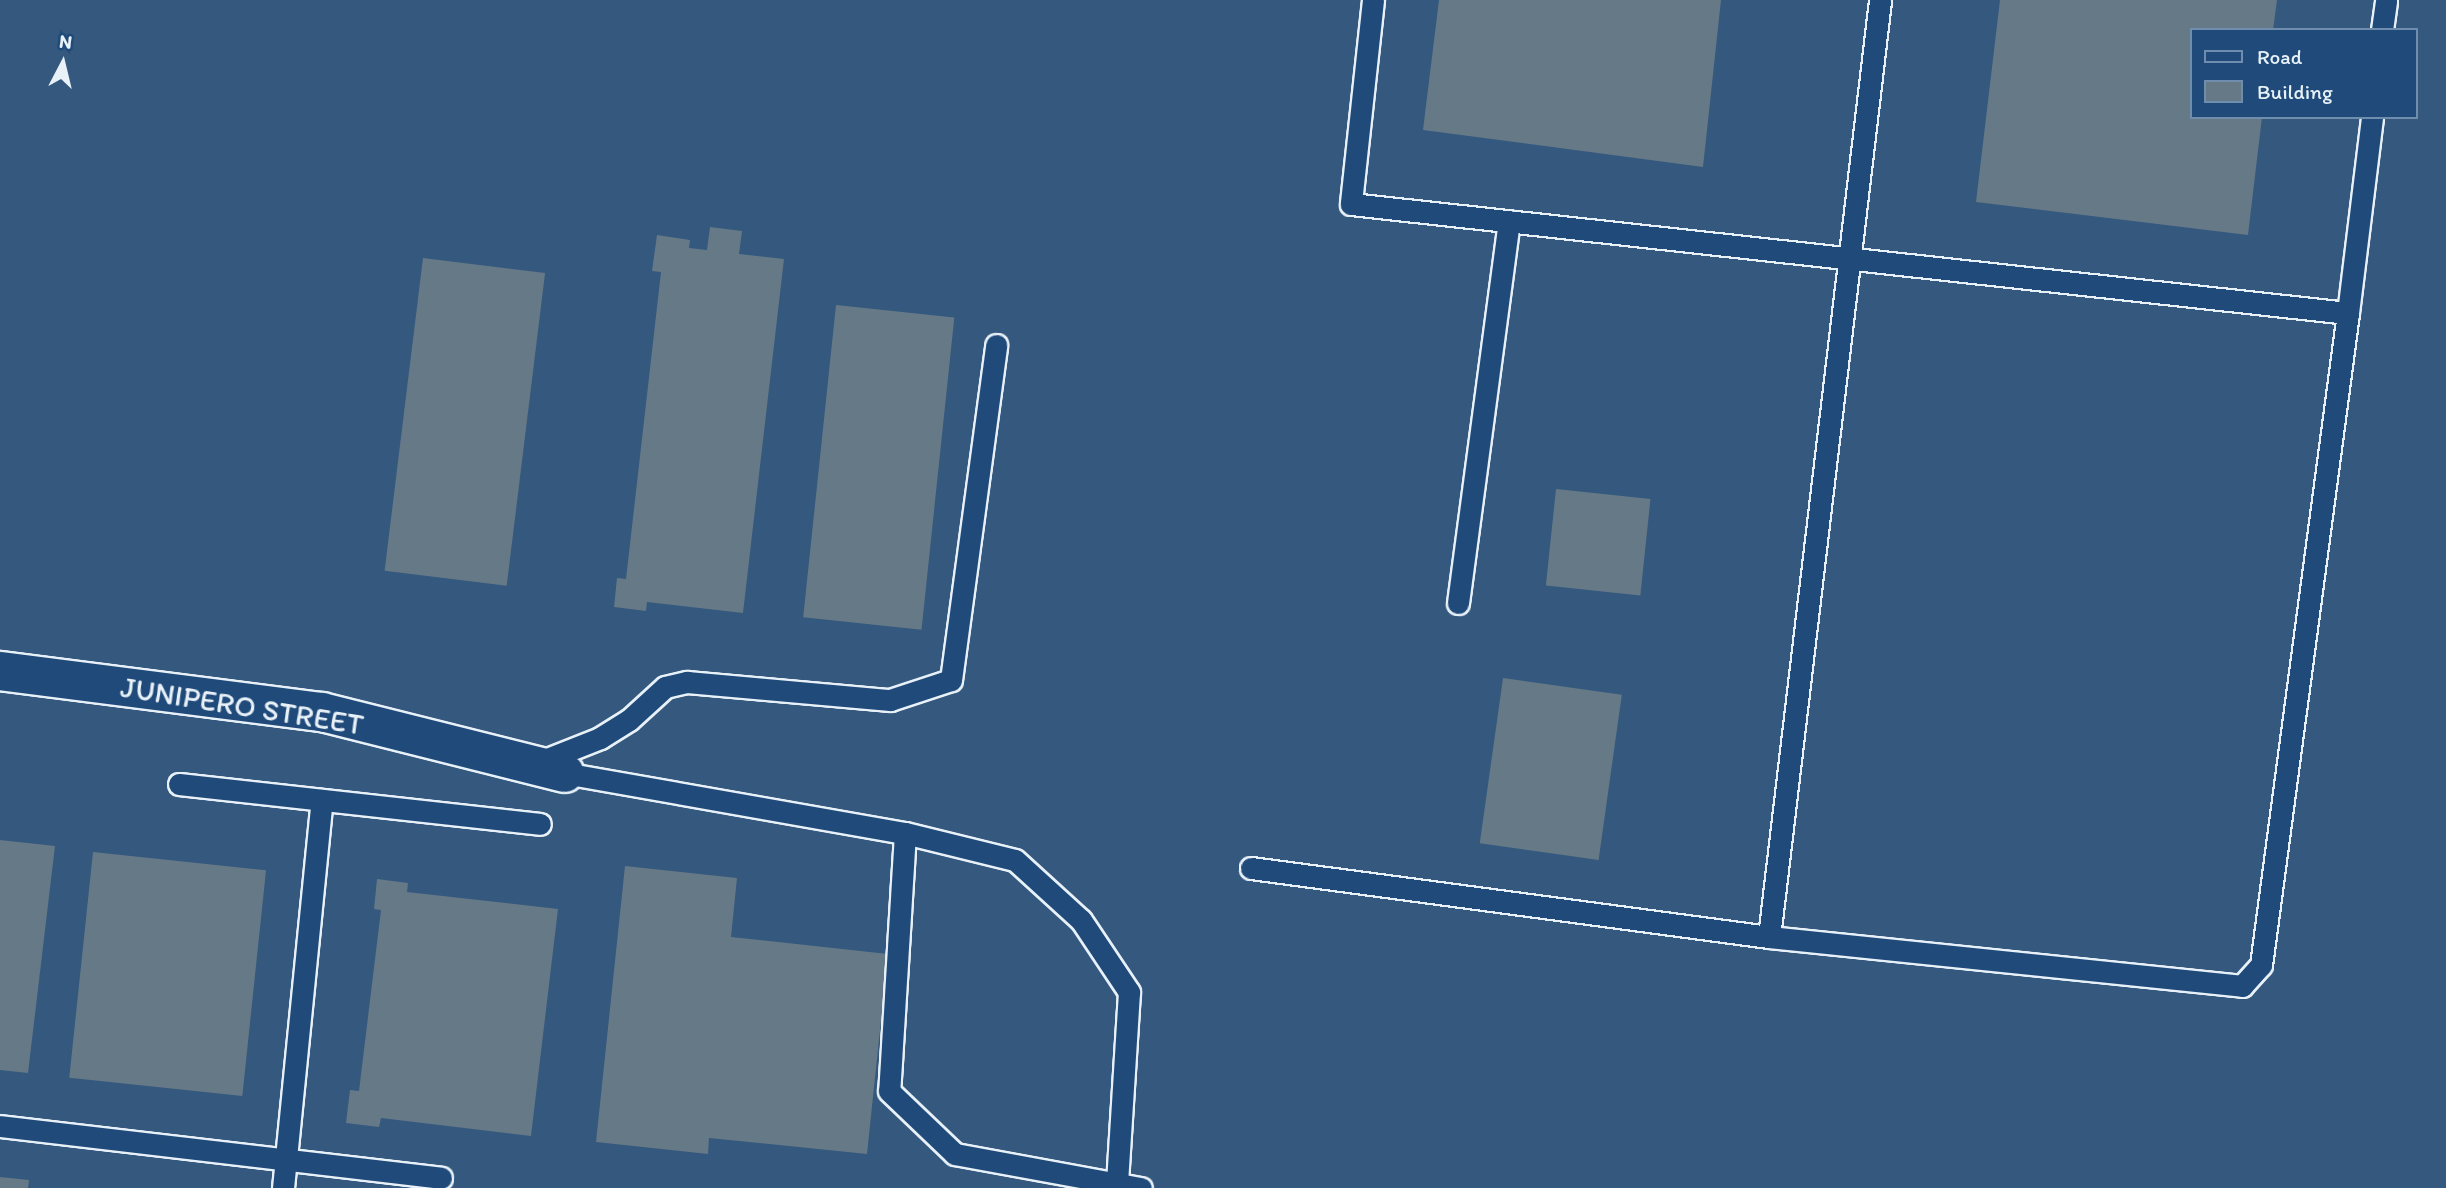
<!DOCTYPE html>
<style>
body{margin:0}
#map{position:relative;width:2446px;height:1188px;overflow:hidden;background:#1f4a7a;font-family:Itim,sans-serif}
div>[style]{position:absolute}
.built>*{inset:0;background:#34587e}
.building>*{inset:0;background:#667987;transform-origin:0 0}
.roads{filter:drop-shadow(2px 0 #e8f1f8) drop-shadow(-2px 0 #e8f1f8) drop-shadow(0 2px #e8f1f8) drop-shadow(0 -2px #e8f1f8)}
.service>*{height:21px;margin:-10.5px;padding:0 10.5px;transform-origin:10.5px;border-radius:10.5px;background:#1f4a7a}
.minor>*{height:38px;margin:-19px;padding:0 19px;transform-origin:19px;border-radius:19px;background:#1f4a7a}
span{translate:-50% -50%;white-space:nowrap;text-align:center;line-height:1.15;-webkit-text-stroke:6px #1f4a7a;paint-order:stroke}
.street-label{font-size:30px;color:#e8f1f8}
.legend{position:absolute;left:2190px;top:28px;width:228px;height:91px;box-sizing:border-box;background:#1f4a7a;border:2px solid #6f8dac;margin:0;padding:9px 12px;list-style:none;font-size:21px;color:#e8f1f8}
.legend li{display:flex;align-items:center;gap:14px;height:35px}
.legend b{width:35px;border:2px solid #6f8dac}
.north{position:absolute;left:28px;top:28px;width:70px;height:70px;-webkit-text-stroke:5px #1f4a7a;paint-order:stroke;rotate:7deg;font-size:19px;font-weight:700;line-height:28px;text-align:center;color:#e8f1f8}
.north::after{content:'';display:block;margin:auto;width:24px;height:32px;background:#e8f1f8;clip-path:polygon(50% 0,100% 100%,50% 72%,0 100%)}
</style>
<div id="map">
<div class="built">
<div style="clip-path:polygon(evenodd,0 0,2446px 0,2446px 1188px,0 1188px,0 0,2192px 30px,2416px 30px,2416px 117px,2192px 117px,2192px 30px)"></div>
</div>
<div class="building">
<div style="clip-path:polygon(1439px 0,1721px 0,1703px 167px,1423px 130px)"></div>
<div style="clip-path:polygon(2000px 0,2277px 0,2273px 30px,2192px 30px,2192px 117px,2262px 117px,2248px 235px,1976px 202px)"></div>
<div style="clip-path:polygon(710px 227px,742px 231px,739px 254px,784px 259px,743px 613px,647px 602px,646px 611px,614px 607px,617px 578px,626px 579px,661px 272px,652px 271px,657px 235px,690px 240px,689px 248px,707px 250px)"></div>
<div style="left:423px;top:258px;width:123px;height:315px;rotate:7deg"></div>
<div style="left:836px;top:305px;width:119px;height:314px;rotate:6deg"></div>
<div style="left:1556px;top:489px;width:95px;height:97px;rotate:6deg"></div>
<div style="left:1503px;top:678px;width:120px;height:167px;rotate:8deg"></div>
<div style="clip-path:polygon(0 840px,55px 846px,28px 1073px,0 1070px)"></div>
<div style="left:93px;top:852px;width:174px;height:227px;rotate:6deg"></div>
<div style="clip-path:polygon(625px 866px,737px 878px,731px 937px,888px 954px,867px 1154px,709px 1138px,708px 1154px,596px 1142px)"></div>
<div style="clip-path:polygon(377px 879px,408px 883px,407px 892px,558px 909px,531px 1136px,381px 1118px,379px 1127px,346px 1123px,350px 1090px,359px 1091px,381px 910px,374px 909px)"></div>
<div style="clip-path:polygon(0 1177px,29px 1180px,28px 1188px,0 1188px)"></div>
</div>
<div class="roads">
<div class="service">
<div style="left:1373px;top:0;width:205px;rotate:96.2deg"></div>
<div style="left:1351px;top:204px;width:1003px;rotate:6.24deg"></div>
<div style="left:2348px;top:313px;width:197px;rotate:-83deg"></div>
<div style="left:2382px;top:30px;width:30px;rotate:-82deg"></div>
<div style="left:1458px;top:603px;width:385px;rotate:-82.4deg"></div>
<div style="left:537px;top:763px;width:68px;rotate:-21.6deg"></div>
<div style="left:600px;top:738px;width:34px;rotate:-32deg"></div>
<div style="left:629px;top:720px;width:49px;rotate:-42.5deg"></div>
<div style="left:665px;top:687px;width:23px;rotate:-13deg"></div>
<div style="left:687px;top:682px;width:204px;rotate:5.1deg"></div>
<div style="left:890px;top:700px;width:64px;rotate:-18.2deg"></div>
<div style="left:951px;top:680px;width:338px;rotate:-82.3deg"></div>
<div style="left:564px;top:773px;width:346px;rotate:10deg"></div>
<div style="left:905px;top:833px;width:113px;rotate:13.8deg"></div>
<div style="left:1015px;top:860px;width:89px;rotate:42.3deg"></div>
<div style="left:1081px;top:920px;width:87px;rotate:56.3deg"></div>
<div style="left:1129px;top:992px;width:192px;rotate:93.6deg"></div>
<div style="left:179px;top:784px;width:363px;rotate:6.3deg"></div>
<div style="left:905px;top:833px;width:258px;rotate:93.5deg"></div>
<div style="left:889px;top:1091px;width:91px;rotate:43.7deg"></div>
<div style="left:955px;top:1154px;width:189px;rotate:10.4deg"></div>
<div style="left:1251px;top:868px;width:523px;rotate:7.59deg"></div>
<div style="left:1769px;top:937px;width:476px;rotate:5.9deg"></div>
<div style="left:2242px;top:986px;width:28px;rotate:-48deg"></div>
<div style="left:2261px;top:965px;width:658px;rotate:-82.4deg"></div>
<div style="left:1769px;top:937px;width:944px;rotate:-83.24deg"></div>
<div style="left:0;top:1126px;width:444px;rotate:6.7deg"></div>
<div style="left:283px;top:1188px;width:390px;rotate:-84.3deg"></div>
</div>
<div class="minor">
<div style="left:0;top:671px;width:325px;rotate:7.3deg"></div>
<div style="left:322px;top:712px;width:250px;rotate:14.1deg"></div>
</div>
</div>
<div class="street-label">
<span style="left:242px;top:706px;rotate:9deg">JUNIPERO STREET</span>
</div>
<ul class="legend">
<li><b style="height:9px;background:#1f4a7a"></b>Road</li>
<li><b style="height:19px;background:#667987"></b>Building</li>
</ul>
<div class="north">N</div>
</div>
